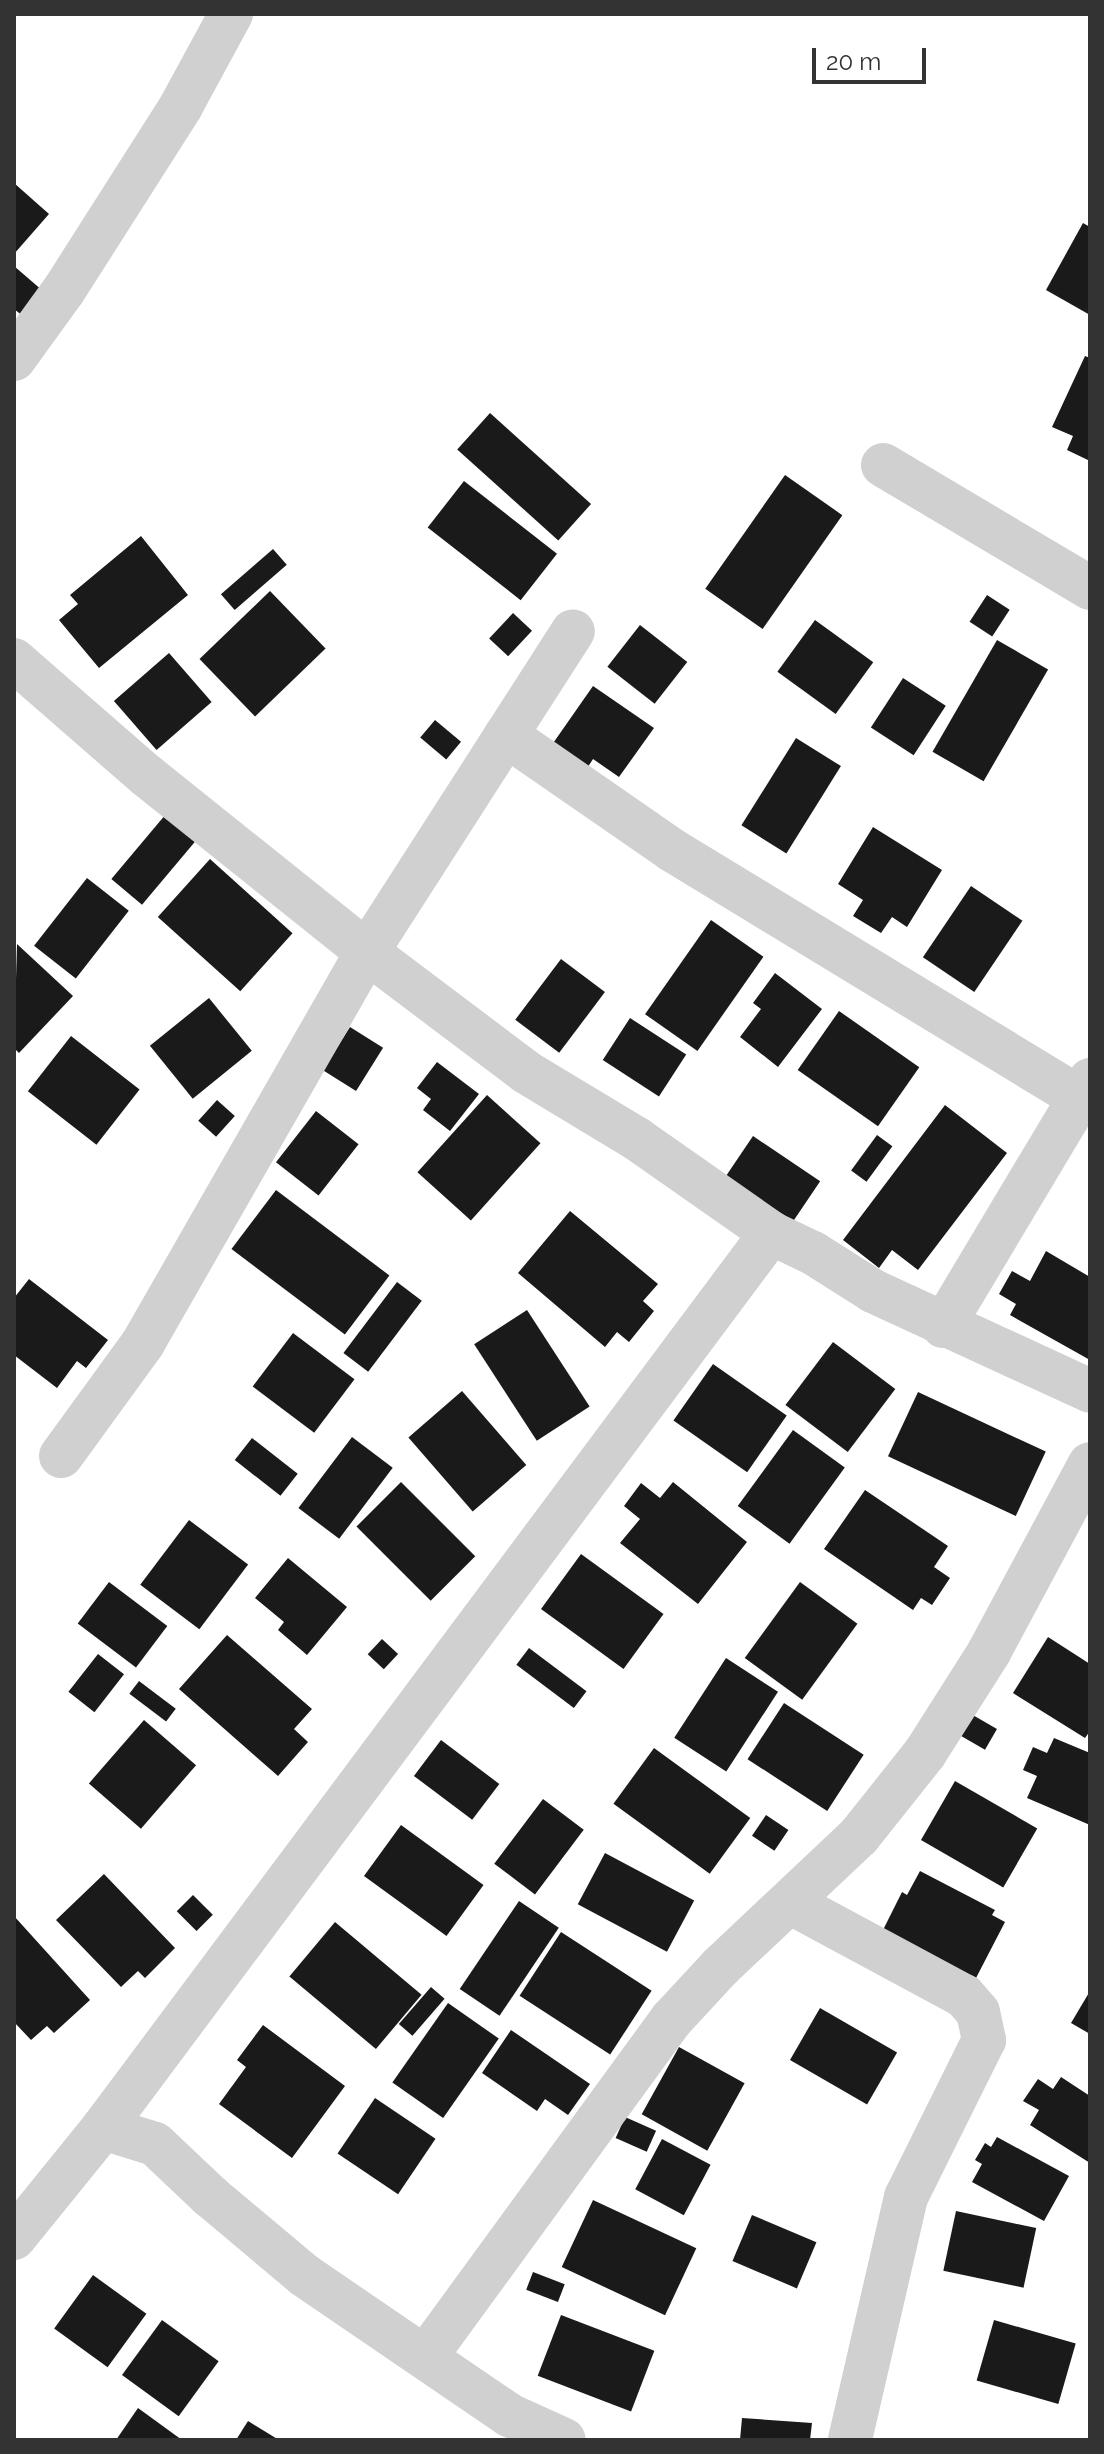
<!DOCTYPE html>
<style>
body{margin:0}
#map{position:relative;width:1104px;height:2454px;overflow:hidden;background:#fff;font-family:Raleway,sans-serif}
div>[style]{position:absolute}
.building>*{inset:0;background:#1a1a1a;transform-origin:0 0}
.minor>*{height:44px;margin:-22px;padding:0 22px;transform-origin:22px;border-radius:22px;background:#d0d0d0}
span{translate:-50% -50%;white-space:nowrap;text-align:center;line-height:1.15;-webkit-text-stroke:8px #fff;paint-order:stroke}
.frame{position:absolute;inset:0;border:16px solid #333;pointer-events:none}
.scale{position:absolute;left:812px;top:48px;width:114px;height:36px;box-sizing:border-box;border:4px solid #333;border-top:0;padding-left:10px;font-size:24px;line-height:28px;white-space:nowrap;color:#333;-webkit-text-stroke:6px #fff;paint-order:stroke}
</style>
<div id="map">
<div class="building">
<div style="clip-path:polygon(14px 183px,49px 214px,14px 254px)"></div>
<div style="clip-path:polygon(1083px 223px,1090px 227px,1090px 315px,1046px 290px)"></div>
<div style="clip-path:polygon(14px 266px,43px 291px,23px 316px,14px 309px)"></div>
<div style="clip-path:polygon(1085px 356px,1090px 358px,1090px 461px,1067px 450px,1073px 436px,1052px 427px)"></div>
<div style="left:490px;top:413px;width:136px;height:49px;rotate:42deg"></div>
<div style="left:785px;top:475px;width:70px;height:139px;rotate:35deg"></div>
<div style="left:464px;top:481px;width:118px;height:59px;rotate:38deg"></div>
<div style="clip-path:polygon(141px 536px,188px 595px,99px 668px,59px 620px,78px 604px,70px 595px)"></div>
<div style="left:273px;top:549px;width:21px;height:69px;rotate:49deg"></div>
<div style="left:270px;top:591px;width:80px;height:98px;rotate:46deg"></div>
<div style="left:987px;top:595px;width:27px;height:32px;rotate:33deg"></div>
<div style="left:513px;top:613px;width:26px;height:35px;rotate:43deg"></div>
<div style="left:815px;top:620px;width:72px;height:64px;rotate:36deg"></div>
<div style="left:640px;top:625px;width:60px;height:53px;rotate:38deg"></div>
<div style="left:997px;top:640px;width:59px;height:129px;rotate:30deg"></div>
<div style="left:169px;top:653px;width:65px;height:73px;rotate:49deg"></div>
<div style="left:903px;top:678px;width:51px;height:59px;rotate:33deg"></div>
<div style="clip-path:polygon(593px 686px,654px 728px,619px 777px,593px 759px,584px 773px,549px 749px)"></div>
<div style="left:435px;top:720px;width:34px;height:23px;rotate:40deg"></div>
<div style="left:796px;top:738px;width:53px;height:103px;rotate:32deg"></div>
<div style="left:166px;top:814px;width:40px;height:85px;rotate:40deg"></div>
<div style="clip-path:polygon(873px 827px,942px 870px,907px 927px,892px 917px,881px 933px,853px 916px,863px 900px,838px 884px)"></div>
<div style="left:210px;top:859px;width:111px;height:78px;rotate:42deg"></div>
<div style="left:87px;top:878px;width:53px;height:86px;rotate:38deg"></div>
<div style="left:971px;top:886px;width:62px;height:86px;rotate:34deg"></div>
<div style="left:711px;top:920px;width:64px;height:115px;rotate:35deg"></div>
<div style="clip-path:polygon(17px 944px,73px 996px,19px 1053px,14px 1048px)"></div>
<div style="left:561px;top:959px;width:55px;height:76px;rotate:37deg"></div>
<div style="clip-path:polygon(775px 973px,822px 1009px,778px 1067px,740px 1037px,761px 1009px,753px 1003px)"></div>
<div style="left:209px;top:998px;width:68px;height:76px;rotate:51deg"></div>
<div style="left:839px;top:1011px;width:98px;height:72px;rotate:35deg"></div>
<div style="left:630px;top:1018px;width:67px;height:50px;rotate:33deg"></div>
<div style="left:350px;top:1027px;width:39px;height:51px;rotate:32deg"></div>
<div style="left:71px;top:1036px;width:87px;height:70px;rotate:38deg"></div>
<div style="clip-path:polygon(437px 1062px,479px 1094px,450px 1131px,423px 1110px,431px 1099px,417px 1088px)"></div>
<div style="left:487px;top:1095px;width:72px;height:104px;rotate:42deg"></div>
<div style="left:217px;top:1100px;width:24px;height:28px;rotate:42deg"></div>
<div style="clip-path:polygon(945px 1105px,1007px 1153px,918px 1270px,892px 1250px,879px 1268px,843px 1240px)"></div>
<div style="left:316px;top:1111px;width:54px;height:65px;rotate:38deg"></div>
<div style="left:877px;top:1135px;width:19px;height:44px;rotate:36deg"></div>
<div style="left:753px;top:1136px;width:81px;height:54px;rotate:34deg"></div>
<div style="left:276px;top:1190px;width:142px;height:74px;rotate:37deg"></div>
<div style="clip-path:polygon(570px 1211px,658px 1284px,643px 1301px,654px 1311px,629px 1342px,617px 1332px,605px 1347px,518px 1273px)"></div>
<div style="clip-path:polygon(1046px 1251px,1090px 1277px,1090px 1360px,1010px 1315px,1016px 1304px,999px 1294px,1012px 1271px,1030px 1281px)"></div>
<div style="clip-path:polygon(29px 1279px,108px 1340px,86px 1368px,77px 1361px,57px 1388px,14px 1355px,14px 1298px)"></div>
<div style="left:397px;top:1282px;width:31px;height:89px;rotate:37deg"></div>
<div style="left:527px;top:1310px;width:115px;height:63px;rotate:57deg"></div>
<div style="left:293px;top:1333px;width:77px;height:67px;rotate:37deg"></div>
<div style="left:833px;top:1342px;width:78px;height:79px;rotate:37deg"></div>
<div style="left:713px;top:1364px;width:90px;height:69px;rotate:35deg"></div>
<div style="left:462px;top:1391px;width:98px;height:71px;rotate:49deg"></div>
<div style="left:918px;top:1392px;width:141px;height:71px;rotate:25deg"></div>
<div style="left:793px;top:1430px;width:64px;height:94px;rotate:36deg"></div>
<div style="left:352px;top:1437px;width:51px;height:89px;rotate:37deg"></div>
<div style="left:252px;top:1438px;width:58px;height:28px;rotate:38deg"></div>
<div style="left:401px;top:1482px;width:105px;height:63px;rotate:45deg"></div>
<div style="clip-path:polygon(673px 1482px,747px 1542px,698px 1604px,620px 1543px,640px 1519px,624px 1506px,641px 1483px,660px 1498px)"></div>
<div style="clip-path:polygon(865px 1490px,948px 1546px,934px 1567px,950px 1578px,932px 1605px,921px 1598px,913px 1610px,824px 1549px)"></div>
<div style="left:189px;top:1520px;width:74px;height:81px;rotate:37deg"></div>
<div style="left:581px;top:1554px;width:102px;height:68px;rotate:36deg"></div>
<div style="clip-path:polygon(288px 1558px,347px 1607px,307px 1655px,278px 1630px,284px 1622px,255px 1598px)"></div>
<div style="left:109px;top:1582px;width:73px;height:52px;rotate:37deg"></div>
<div style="left:800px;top:1582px;width:71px;height:94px;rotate:36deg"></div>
<div style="clip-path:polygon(227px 1635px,312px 1709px,294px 1729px,308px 1742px,278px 1776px,179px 1689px)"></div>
<div style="clip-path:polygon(1048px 1637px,1090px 1664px,1090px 1731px,1085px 1738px,1013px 1693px)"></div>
<div style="left:382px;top:1639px;width:22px;height:21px;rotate:43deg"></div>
<div style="left:529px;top:1648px;width:72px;height:21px;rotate:37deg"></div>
<div style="left:98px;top:1654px;width:33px;height:48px;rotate:38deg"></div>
<div style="left:726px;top:1658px;width:62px;height:95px;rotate:33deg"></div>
<div style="left:139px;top:1681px;width:46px;height:16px;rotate:37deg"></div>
<div style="left:784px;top:1703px;width:95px;height:67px;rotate:33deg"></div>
<div style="left:971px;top:1714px;width:30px;height:24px;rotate:30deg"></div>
<div style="left:144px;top:1720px;width:69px;height:84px;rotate:41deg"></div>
<div style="clip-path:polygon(1054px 1738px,1090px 1753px,1090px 1825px,1027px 1798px,1037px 1776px,1023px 1770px,1033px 1747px,1047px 1753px)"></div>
<div style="left:441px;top:1740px;width:73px;height:45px;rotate:37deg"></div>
<div style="left:654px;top:1748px;width:119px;height:69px;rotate:36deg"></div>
<div style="left:955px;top:1781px;width:95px;height:68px;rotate:30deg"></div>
<div style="left:543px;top:1799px;width:51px;height:81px;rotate:37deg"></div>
<div style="left:766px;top:1815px;width:27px;height:25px;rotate:34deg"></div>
<div style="left:401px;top:1825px;width:102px;height:63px;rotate:36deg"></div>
<div style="left:605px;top:1853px;width:101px;height:58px;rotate:28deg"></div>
<div style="clip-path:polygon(920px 1871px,995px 1910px,992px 1915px,1005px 1922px,976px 1978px,883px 1930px,902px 1892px,907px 1895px)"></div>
<div style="clip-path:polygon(104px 1874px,175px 1948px,145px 1978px,138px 1971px,121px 1987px,56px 1920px)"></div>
<div style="left:193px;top:1895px;width:28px;height:23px;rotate:45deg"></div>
<div style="left:519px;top:1901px;width:48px;height:106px;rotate:34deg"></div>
<div style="clip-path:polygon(14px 1916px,90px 2000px,54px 2033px,47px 2026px,31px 2040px,14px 2022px)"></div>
<div style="left:335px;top:1922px;width:113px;height:71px;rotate:40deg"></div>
<div style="left:561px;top:1932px;width:108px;height:76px;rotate:33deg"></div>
<div style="left:431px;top:1987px;width:18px;height:49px;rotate:41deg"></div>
<div style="clip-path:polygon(1090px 1991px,1090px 2034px,1071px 2023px)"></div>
<div style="left:448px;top:2003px;width:62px;height:97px;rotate:35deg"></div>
<div style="left:820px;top:2008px;width:89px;height:60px;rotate:30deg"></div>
<div style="clip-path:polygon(263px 2025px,345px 2086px,292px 2158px,219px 2104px,246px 2067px,237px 2060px)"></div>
<div style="clip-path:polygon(511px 2030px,590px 2084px,568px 2115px,545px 2099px,537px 2111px,482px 2073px)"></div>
<div style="left:679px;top:2047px;width:75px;height:77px;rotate:29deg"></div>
<div style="clip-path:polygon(1061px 2077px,1090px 2096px,1090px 2163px,1030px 2125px,1039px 2110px,1023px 2101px,1038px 2079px,1053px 2089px)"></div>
<div style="left:375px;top:2098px;width:73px;height:67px;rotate:34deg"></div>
<div style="left:625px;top:2117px;width:34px;height:23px;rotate:24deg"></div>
<div style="clip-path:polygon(997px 2137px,1069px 2176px,1044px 2221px,972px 2182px,982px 2164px,975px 2160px,985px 2143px,991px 2147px)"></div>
<div style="left:662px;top:2139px;width:55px;height:57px;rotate:28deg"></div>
<div style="left:593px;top:2200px;width:114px;height:74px;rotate:25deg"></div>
<div style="left:956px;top:2211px;width:82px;height:61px;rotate:12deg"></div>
<div style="left:752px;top:2215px;width:70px;height:50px;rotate:23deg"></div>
<div style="left:533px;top:2272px;width:34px;height:19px;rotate:21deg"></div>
<div style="left:93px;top:2275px;width:66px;height:66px;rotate:36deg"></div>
<div style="left:561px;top:2315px;width:100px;height:65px;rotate:21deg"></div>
<div style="left:162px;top:2320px;width:70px;height:68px;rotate:36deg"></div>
<div style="left:994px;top:2320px;width:85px;height:63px;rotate:16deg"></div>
<div style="clip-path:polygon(138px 2408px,182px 2440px,116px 2440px)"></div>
<div style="clip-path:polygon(742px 2418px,812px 2423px,810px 2440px,740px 2440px)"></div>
<div style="clip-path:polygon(248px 2421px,279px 2440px,236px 2440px)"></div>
</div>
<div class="minor">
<div style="left:14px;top:359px;width:85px;rotate:-54.1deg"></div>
<div style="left:64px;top:290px;width:218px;rotate:-57.5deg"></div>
<div style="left:181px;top:106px;width:105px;rotate:-61.5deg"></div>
<div style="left:883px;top:465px;width:241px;rotate:30.7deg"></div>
<div style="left:14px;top:660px;width:175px;rotate:41.1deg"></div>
<div style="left:146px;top:775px;width:283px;rotate:38.7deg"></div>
<div style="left:367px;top:952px;width:199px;rotate:37deg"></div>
<div style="left:526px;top:1072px;width:130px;rotate:31.1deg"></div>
<div style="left:637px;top:1139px;width:164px;rotate:35deg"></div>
<div style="left:771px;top:1233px;width:47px;rotate:25.5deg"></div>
<div style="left:813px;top:1253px;width:71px;rotate:32.3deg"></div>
<div style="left:873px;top:1291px;width:239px;rotate:24.7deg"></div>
<div style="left:506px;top:735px;width:202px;rotate:34.7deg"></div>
<div style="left:672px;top:850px;width:477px;rotate:31.3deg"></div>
<div style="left:943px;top:1326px;width:287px;rotate:-59.1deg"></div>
<div style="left:61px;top:1456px;width:140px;rotate:-54deg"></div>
<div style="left:143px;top:1343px;width:451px;rotate:-60.2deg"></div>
<div style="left:367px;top:952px;width:381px;rotate:-57.3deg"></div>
<div style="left:791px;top:1903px;width:196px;rotate:28.3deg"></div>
<div style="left:964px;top:1996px;width:21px;rotate:49deg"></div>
<div style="left:978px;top:2012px;width:29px;rotate:78deg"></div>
<div style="left:984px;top:2040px;width:175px;rotate:116.4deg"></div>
<div style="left:906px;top:2197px;width:249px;rotate:103deg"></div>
<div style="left:103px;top:2128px;width:1117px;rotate:-53.26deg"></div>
<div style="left:14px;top:2238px;width:141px;rotate:-51deg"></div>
<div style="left:103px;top:2128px;width:54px;rotate:17.1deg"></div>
<div style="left:155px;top:2144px;width:76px;rotate:43.4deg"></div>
<div style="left:210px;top:2196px;width:123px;rotate:40deg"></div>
<div style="left:304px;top:2275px;width:248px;rotate:34.3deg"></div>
<div style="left:509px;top:2415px;width:60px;rotate:24.4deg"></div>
<div style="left:426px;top:2356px;width:416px;rotate:-53.9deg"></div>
<div style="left:671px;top:2020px;width:72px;rotate:-47.2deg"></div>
<div style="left:720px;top:1967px;width:191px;rotate:-43.3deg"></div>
<div style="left:859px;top:1836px;width:106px;rotate:-51.5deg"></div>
<div style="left:925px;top:1753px;width:120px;rotate:-57.6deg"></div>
<div style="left:989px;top:1652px;width:213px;rotate:-61.8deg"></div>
</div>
<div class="frame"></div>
<div class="scale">20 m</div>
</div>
